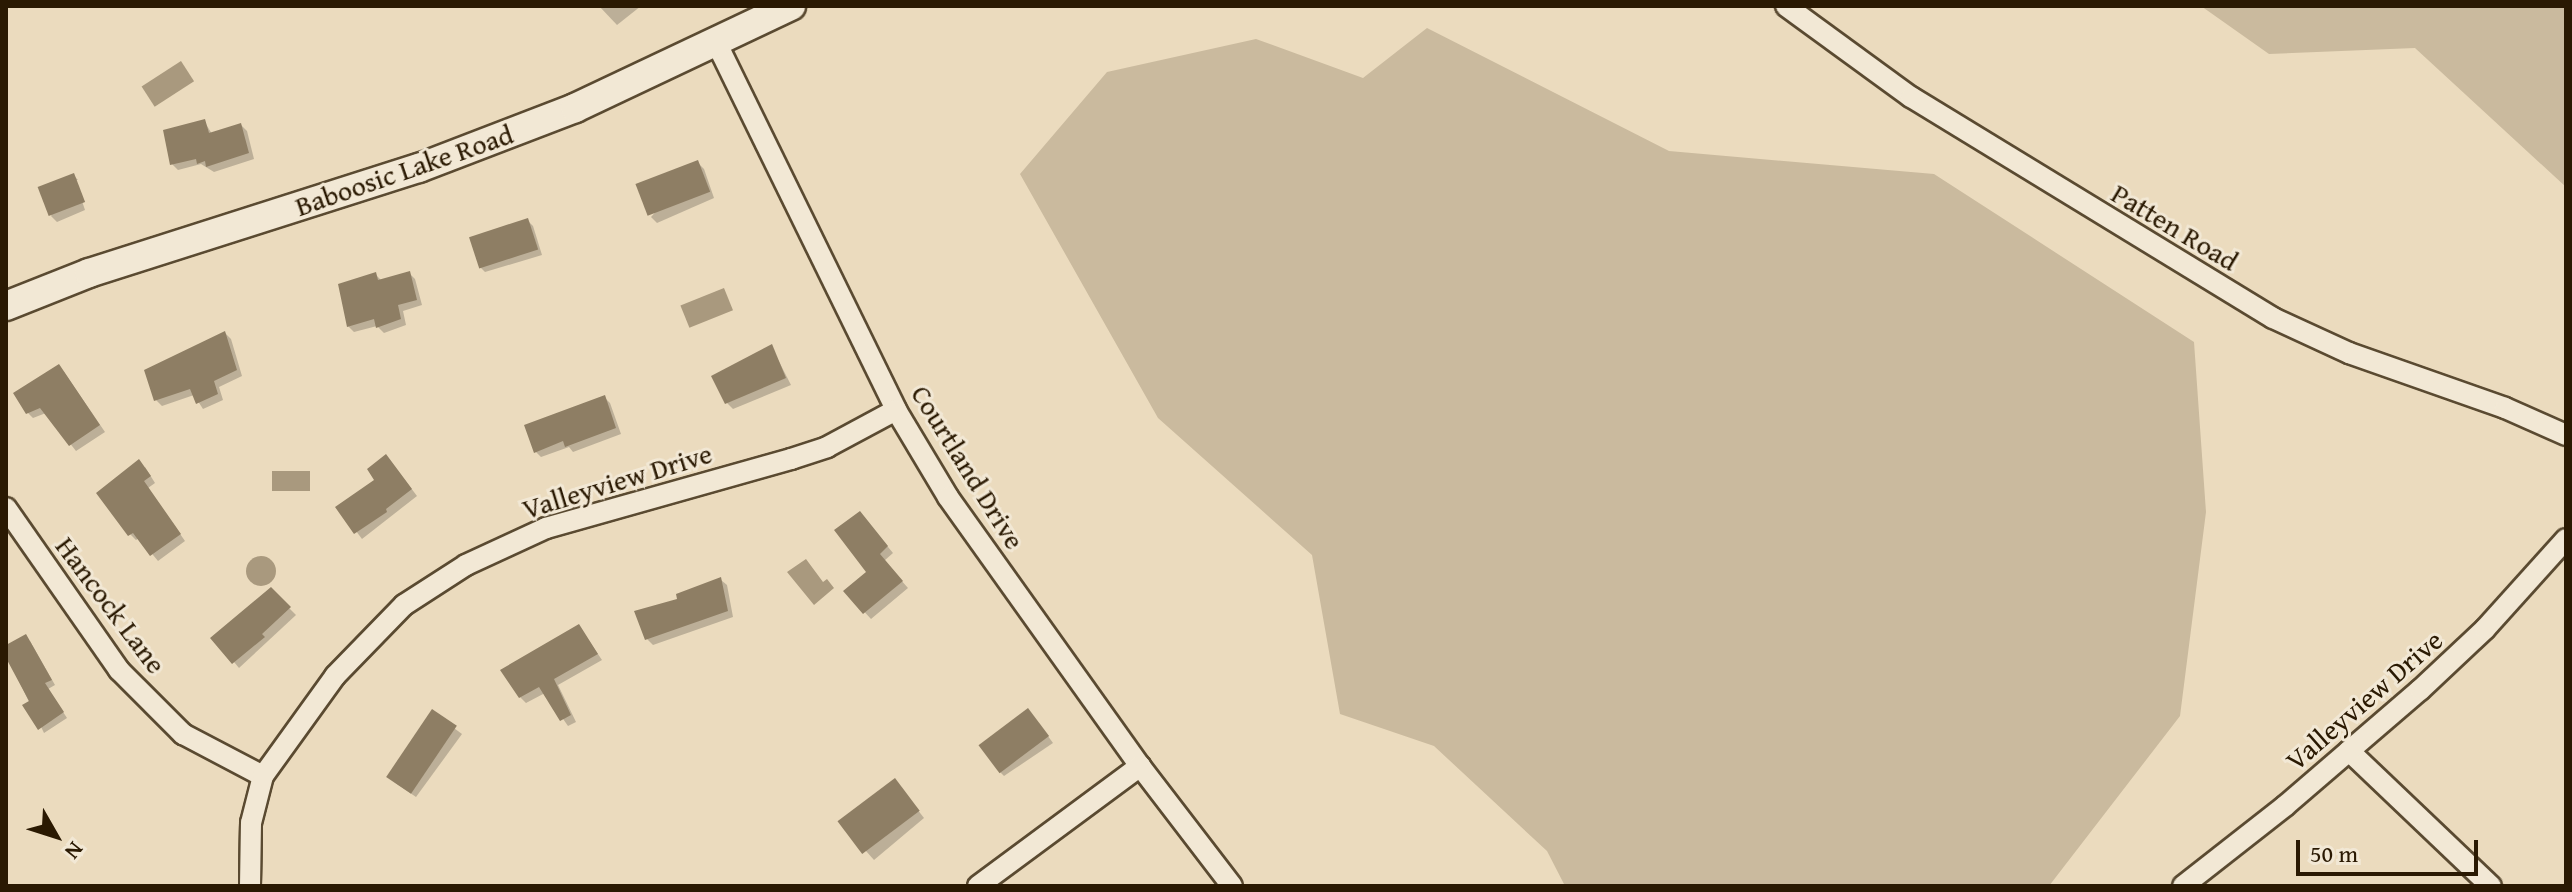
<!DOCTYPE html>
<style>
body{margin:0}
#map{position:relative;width:2572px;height:892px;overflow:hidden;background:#ebdbbe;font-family:"Gentium Book Plus",serif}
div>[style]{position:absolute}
.green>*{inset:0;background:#caba9e}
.water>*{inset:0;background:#a9997e;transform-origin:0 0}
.round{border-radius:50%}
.shadow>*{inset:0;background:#0003}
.building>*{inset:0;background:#8e7e64;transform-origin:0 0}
.roads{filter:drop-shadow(2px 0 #5a4a31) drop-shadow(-2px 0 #5a4a31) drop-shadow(0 2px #5a4a31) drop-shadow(0 -2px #5a4a31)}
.street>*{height:20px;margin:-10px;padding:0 10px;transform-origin:10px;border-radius:10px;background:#f2e8d5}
.secondary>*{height:28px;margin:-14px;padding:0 14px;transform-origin:14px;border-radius:14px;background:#f2e8d5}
span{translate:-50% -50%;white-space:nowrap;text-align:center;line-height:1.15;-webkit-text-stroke:6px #f2e8d5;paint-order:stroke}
.street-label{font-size:28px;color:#2a1902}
.frame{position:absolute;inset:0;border:8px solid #2a1902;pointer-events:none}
.north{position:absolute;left:16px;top:796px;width:80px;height:80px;-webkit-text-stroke:6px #f2e8d5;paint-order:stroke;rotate:129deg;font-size:22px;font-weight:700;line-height:32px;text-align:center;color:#2a1902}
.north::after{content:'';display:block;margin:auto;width:28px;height:36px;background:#2a1902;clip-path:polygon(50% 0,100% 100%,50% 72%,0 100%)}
.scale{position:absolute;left:2296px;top:840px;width:182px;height:36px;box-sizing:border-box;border:4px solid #2a1902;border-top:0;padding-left:10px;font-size:24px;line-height:28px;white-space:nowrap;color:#2a1902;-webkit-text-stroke:6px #f2e8d5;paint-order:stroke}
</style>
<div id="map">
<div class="green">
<div style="clip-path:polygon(2201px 6px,2566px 6px,2566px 187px,2415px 48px,2269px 54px)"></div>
<div style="clip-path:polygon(1427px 28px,1669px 151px,1934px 174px,2194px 342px,2206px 512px,2180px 716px,2049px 886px,1565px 886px,1547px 851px,1434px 746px,1340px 714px,1312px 555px,1158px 418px,1020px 174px,1107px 72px,1256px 39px,1363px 78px)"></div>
</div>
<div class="water">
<div style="left:181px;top:61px;width:24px;height:47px;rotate:57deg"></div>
<div style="left:724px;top:288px;width:24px;height:47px;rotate:68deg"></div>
<div style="left:310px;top:471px;width:20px;height:38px;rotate:90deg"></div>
<div class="round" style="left:246px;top:556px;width:30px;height:30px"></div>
<div style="clip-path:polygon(806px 559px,823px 582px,827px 579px,834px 588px,814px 605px,787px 572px)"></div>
</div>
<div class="shadow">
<div style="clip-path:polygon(599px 6px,641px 6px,617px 25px)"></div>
<div style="clip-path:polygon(204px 121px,212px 134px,241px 125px,247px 131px,254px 159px,214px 172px,201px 164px,178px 170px,172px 164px)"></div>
<div style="clip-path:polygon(698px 163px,704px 169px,714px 198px,657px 223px,651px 217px)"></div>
<div style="clip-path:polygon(74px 176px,78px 180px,75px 180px,85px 210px,57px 222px,51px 216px)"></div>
<div style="clip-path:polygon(527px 220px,533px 226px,542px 255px,485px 272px,479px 266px)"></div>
<div style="clip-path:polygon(409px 273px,415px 279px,422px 305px,403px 311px,406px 325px,384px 333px,377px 326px,354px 332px,348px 326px,376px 275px,382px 281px)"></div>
<div style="clip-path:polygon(225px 333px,231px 339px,242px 376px,219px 387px,223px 400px,203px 409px,194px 395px,162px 406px,156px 400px)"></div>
<div style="clip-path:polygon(771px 346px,791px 385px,733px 409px,727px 403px)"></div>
<div style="clip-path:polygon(64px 372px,105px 432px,76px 451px,46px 413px,33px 418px,27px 412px)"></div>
<div style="clip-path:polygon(604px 397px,610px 403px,621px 434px,573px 452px,569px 447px,541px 457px,535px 451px)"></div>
<div style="clip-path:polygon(392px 463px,417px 496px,362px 539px,338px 507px,377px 481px)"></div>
<div style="clip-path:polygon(145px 467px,155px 483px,148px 488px,185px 541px,158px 561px,139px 538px,136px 540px,130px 534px)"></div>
<div style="clip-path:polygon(865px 519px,893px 553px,884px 561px,908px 588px,871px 619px,846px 592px,869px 572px)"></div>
<div style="clip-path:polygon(721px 580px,727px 585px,733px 617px,653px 645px,647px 639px,679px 600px)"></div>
<div style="clip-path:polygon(271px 590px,296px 615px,239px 668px,234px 662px)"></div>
<div style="clip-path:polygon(579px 626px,602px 660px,558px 685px,576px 722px,568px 726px,545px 693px,526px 703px,520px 697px)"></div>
<div style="clip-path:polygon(30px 641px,55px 685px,48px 689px,67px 718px,44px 733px,6px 654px,6px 648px)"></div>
<div style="clip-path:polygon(432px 712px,462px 734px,416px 797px,394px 782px)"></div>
<div style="clip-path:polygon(1034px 717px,1053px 743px,1004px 776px,998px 770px)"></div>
<div style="clip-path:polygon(900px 787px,924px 818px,874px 860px,843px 825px)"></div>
</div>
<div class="building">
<div style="clip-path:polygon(205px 119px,209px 133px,241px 123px,249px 153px,206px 167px,205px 161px,197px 164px,196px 159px,170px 165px,163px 130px)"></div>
<div style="left:698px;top:160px;width:34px;height:67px;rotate:69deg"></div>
<div style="left:74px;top:173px;width:31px;height:39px;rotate:69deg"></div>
<div style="left:528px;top:218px;width:33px;height:62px;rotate:72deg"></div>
<div style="clip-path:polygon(410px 271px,417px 300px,398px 305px,401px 319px,376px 328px,374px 319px,347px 327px,338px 284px,376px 272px,378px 280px)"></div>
<div style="clip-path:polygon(225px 331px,237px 370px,214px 381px,218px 394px,196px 404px,190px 389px,154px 401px,144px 370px)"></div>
<div style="clip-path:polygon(772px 344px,786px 378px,725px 404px,711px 376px)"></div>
<div style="clip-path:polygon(59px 364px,100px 425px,69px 446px,40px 408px,26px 414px,13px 393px)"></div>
<div style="clip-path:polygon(605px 395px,616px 428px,565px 447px,563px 441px,534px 453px,524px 425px)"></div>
<div style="clip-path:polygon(386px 454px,412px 489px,386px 509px,387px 512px,354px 534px,335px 507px,374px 480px,367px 469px)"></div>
<div style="clip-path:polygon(139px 459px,151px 476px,144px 481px,181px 534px,150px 556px,133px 533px,128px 536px,96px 493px)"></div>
<div style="clip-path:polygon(860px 511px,888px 546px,880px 554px,903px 581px,863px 614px,843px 591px,866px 572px,834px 530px)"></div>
<div style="clip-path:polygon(721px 577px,728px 611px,645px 640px,634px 611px,677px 599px,676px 594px)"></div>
<div style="clip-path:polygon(271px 587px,291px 607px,262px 634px,265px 637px,232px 664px,210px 638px)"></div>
<div style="clip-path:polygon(579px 624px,598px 654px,554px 679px,571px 715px,560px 721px,539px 687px,519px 698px,500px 670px)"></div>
<div style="clip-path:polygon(26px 634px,52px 680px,45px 683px,64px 712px,38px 730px,22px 705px,29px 701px,6px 658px,6px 645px)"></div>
<div style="left:1028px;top:708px;width:35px;height:62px;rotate:53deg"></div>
<div style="left:432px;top:709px;width:30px;height:82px;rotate:34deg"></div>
<div style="left:895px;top:778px;width:41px;height:72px;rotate:53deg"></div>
</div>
<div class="roads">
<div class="street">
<div style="left:1786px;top:6px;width:155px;rotate:36.1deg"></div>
<div style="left:1911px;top:97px;width:424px;rotate:31.4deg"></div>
<div style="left:2273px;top:318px;width:84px;rotate:24.7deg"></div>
<div style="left:2349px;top:353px;width:165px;rotate:19.4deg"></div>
<div style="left:2505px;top:408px;width:67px;rotate:23.9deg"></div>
<div style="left:716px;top:42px;width:410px;rotate:63.9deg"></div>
<div style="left:896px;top:410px;width:101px;rotate:59.1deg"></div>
<div style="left:948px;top:497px;width:330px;rotate:54.5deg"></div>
<div style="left:1140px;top:766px;width:151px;rotate:52.5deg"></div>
<div style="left:6px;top:508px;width:198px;rotate:55.1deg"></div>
<div style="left:119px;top:670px;width:91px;rotate:45deg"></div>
<div style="left:183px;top:734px;width:90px;rotate:27.7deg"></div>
<div style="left:2349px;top:751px;width:196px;rotate:43.6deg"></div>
<div style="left:250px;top:886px;width:63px;rotate:-89.1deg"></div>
<div style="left:251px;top:823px;width:49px;rotate:-75.7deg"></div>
<div style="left:263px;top:776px;width:123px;rotate:-54.2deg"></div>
<div style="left:335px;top:676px;width:99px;rotate:-45.8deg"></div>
<div style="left:404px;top:605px;width:74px;rotate:-32.8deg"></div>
<div style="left:466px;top:565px;width:88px;rotate:-24.8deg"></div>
<div style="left:546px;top:528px;width:255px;rotate:-15.7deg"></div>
<div style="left:791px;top:459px;width:38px;rotate:-18deg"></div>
<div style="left:827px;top:447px;width:78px;rotate:-28.2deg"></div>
<div style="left:978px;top:886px;width:202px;rotate:-36.5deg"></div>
<div style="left:2183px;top:886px;width:130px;rotate:-38.1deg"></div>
<div style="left:2285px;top:806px;width:178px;rotate:-40.7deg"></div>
<div style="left:2420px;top:690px;width:89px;rotate:-43.2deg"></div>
<div style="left:2485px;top:629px;width:121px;rotate:-48deg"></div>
</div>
<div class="secondary">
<div style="left:6px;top:306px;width:89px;rotate:-21.7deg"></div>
<div style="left:89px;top:273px;width:346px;rotate:-17.7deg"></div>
<div style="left:419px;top:168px;width:167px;rotate:-21deg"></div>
<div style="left:575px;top:108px;width:239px;rotate:-25.3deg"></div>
</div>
</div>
<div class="street-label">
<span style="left:404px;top:170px;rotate:-19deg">Baboosic Lake Road</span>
<span style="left:2175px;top:227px;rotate:31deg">Patten Road</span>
<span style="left:968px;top:467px;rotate:58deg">Courtland Drive</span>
<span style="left:617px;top:481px;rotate:-17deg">Valleyview Drive</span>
<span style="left:111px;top:605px;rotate:53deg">Hancock Lane</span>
<span style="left:2364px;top:700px;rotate:-41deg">Valleyview Drive</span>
</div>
<div class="frame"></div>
<div class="north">N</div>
<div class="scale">50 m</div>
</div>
